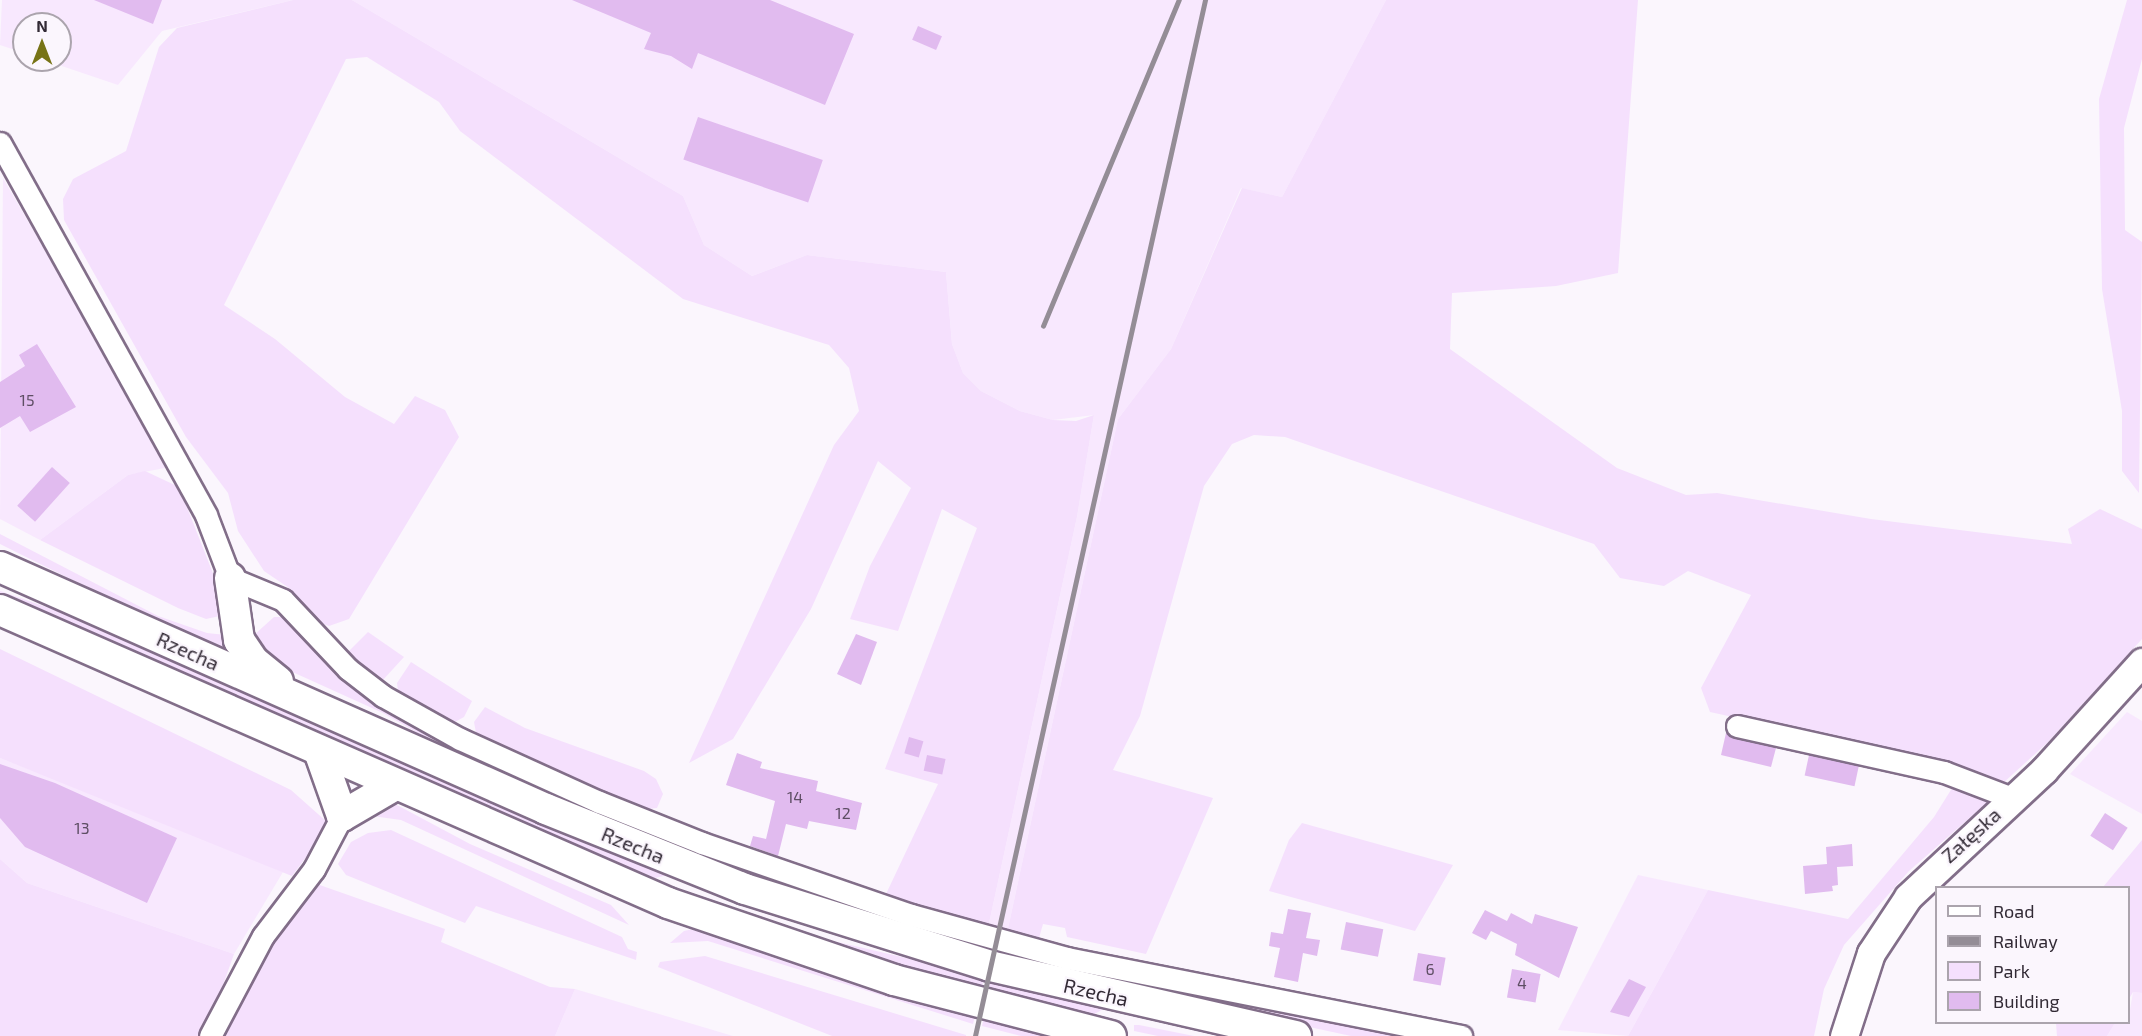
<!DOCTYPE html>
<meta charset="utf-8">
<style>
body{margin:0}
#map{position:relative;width:2142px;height:1036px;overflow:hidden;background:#fbf6fd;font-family:"Exo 2",sans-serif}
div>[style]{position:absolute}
.built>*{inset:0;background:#f8e8fe}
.green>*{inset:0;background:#f5e0fd}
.building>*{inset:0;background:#e1bbef;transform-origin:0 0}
.roads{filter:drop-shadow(2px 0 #826e89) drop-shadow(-2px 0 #826e89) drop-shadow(0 2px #826e89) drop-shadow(0 -2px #826e89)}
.minor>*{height:21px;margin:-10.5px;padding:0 10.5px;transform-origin:10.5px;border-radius:10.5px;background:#fff}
.tertiary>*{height:27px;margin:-13.5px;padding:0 13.5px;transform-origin:13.5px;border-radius:13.5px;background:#fff}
.secondary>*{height:30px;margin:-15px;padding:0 15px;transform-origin:15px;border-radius:15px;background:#fff}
.rail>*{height:4.5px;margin:-2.25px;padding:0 2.25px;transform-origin:2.25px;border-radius:2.25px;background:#948d96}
span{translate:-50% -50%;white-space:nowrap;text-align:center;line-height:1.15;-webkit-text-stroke:4.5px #fbf6fd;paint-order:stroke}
.number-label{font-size:16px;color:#5e4e64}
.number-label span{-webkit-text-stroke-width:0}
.street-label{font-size:20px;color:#322a35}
.legend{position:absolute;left:1935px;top:886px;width:195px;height:138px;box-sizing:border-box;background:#fbf6fd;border:2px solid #aba4ad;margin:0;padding:8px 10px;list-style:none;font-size:18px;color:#322a35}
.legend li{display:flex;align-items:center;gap:12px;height:30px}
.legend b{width:30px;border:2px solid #aba4ad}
.north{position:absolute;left:12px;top:12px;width:60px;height:60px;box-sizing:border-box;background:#fbf6fd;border:2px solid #aba4ad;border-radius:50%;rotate:0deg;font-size:16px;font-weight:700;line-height:24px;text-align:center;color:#322a35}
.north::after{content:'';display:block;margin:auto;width:21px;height:27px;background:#777316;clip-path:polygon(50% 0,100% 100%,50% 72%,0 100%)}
</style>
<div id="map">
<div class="built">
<div style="clip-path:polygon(2px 0,293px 0,162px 31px,118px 85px,44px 60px,60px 60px,60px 24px,24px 24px,24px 53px,0 45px)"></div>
<div style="clip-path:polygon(352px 0,1386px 0,1282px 197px,1241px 188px,1171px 349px,1118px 419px,1007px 933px,988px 928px,1077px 517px,1094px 415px,1053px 420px,1020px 411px,981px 391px,963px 373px,952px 344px,946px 272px,807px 255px,752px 276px,704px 245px,683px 196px)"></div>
<div style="clip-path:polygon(3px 178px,170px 467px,128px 475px,40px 540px,0 519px)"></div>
<div style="clip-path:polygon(2127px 712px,2142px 721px,2142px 814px,2070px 774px)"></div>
<div style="clip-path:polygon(0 758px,178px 827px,283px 872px,234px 954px,27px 883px,0 859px)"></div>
<div style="clip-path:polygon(1638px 875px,1708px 890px,1628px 1036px,1558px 1030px)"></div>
<div style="clip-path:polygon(575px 989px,733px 1036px,555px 1036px)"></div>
<div style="clip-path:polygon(2133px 992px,2142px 993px,2142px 1036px,2107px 1036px,2115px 1023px,2128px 1022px)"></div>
</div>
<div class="green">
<div style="clip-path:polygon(293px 0,352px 0,683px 196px,704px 245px,752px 276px,807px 255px,946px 272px,952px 344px,963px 373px,981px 391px,1020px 411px,1053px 420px,1076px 421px,1094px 415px,1077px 517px,988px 928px,886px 894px,938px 784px,885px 769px,977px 528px,942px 509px,898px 631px,850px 619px,870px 566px,911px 488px,878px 461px,811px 609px,733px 739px,689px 763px,834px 445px,859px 411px,849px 368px,829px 345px,683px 299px,460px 131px,439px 102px,367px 57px,346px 59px,224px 305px,275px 339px,345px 397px,394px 424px,415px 396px,445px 410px,459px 437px,349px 619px,329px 626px,318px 622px,289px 588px,264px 571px,238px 531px,228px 493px,186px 437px,64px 220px,63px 199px,73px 179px,126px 151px,159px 47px,177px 28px)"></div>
<div style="clip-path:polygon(1386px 0,1638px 0,1618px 273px,1556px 286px,1452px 293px,1450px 349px,1617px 468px,1686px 495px,1717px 493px,1871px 519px,2072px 544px,2068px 529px,2100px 509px,2142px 529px,2142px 639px,2047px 743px,2002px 784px,1961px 767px,1710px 712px,1701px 688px,1751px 595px,1688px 571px,1664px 586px,1620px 578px,1594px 544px,1285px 437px,1254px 435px,1232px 444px,1204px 486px,1140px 716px,1113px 770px,1213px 798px,1146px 954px,1067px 937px,1065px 928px,1043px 924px,1039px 938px,1007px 933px,1118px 419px,1171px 349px,1242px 188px,1282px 197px)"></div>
<div style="clip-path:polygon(2127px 0,2142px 0,2142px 59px,2124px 128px,2125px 230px,2142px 242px,2139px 493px,2122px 471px,2122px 411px,2102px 289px,2099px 99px)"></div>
<div style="clip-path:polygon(145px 471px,179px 487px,229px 614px,206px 619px,178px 608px,40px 540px,128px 475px)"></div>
<div style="clip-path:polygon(0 534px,158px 616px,207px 633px,226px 635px,225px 650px,217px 652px,0 544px)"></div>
<div style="clip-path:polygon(0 591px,118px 632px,673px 874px,650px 879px,0 598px)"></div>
<div style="clip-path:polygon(274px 617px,286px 617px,433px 732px,991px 946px,990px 955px,744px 878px,451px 752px,383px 713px,277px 665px,254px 635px)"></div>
<div style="clip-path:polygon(368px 632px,404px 657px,382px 681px,355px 663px,349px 651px)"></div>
<div style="clip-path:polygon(0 649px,291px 790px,327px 822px,310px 852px,292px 876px,0 758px)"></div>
<div style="clip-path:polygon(411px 662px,472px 701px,464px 717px,453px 723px,398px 691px,397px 683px)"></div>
<div style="clip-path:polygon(485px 707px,525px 728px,644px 771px,656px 779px,663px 794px,657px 808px,641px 810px,491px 745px,476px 733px,474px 722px)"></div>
<div style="clip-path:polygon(1954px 785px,1986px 794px,1989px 801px,1909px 871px,1844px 945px,1824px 989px,1814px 1036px,1628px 1036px,1708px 890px,1848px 919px,1934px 817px)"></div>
<div style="clip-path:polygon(395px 804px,470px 844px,611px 905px,629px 925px,401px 820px,365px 815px)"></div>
<div style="clip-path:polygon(1302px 823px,1453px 865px,1415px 931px,1269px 891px,1289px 840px)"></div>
<div style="clip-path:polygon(391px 830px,622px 937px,628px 949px,637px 952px,636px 960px,476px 906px,465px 923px,346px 875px,338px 864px,351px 842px,368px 833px)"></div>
<div style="clip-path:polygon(2142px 840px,2142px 993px,2133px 992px,2129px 999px,2128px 888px,2103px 887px)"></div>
<div style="clip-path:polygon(0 859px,27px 883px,234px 954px,205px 1036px,0 1036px)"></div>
<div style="clip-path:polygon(314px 883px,445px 929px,441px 942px,550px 987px,575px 989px,555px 1036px,224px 1036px,250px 981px)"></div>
<div style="clip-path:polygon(694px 894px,816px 937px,984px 976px,981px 993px,690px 897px)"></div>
<div style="clip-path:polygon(697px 928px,975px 1016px,973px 1024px,708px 941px,670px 943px,684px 931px)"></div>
<div style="clip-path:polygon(998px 947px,1414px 1036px,1351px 1036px,1152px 993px,995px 956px)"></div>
<div style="clip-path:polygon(705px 956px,966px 1035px,966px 1036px,832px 1036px,658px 967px,660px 962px)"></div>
<div style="clip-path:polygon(991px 978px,1107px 1007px,1091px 1016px,987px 995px)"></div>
<div style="clip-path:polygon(984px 1017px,1052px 1036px,1021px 1036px,982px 1026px)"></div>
<div style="clip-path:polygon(2056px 1023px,2056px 1022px,2115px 1023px,2107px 1036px,2057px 1036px)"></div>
<div style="clip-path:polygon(1134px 1025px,1139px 1025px,1194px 1036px,1158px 1036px,1134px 1031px)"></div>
</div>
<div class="building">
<div style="clip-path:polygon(94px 0,162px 0,153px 24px)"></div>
<div style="clip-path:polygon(572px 0,770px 0,854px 34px,825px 105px,698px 53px,692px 69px,671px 56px,644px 49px,651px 33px)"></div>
<div style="left:918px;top:26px;width:26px;height:15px;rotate:23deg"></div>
<div style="left:698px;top:117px;width:132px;height:45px;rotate:19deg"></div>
<div style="clip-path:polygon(37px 344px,76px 407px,30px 432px,20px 416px,0 428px,0 382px,25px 366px,19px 355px)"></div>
<div style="left:52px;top:467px;width:24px;height:52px;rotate:42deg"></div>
<div style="clip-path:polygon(856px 634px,877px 642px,861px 685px,837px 674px)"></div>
<div style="clip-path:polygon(1726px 733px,1776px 748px,1771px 767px,1721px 755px)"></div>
<div style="left:909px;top:737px;width:15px;height:17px;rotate:16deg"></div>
<div style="clip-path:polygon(737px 753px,762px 762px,760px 768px,818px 781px,816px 791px,862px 803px,856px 830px,809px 821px,807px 829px,786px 824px,778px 856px,750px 846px,753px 836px,766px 839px,775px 801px,726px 785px)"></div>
<div style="left:927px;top:755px;width:19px;height:16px;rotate:12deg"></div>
<div style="left:1809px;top:755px;width:51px;height:21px;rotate:12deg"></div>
<div style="clip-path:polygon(0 764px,55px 783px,177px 838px,147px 903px,25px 847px,0 818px)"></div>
<div style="left:2105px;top:813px;width:27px;height:27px;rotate:33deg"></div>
<div style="clip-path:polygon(1852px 844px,1853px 866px,1837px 867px,1838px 885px,1832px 886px,1833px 891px,1805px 894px,1803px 866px,1827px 864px,1826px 847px)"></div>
<div style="clip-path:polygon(1288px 909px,1311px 913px,1306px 938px,1320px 940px,1317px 956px,1303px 953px,1298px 982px,1274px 977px,1280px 948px,1269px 946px,1271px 932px,1283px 934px)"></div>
<div style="clip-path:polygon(1485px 910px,1507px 921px,1511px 913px,1532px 924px,1535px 914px,1578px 927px,1559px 978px,1515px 955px,1517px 944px,1491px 931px,1486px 940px,1472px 933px)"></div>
<div style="left:1346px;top:922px;width:38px;height:28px;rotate:11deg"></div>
<div style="left:1418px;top:953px;width:28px;height:28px;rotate:10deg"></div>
<div style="left:1512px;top:969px;width:29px;height:29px;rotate:10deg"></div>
<div style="clip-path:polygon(1629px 979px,1646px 987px,1629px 1017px,1610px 1012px)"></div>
</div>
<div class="roads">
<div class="minor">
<div style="left:0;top:143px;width:425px;rotate:61deg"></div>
<div style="left:206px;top:515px;width:67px;rotate:69.1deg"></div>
<div style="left:230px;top:578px;width:57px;rotate:22.5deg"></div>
<div style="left:283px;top:600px;width:95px;rotate:46.7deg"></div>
<div style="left:348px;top:669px;width:44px;rotate:37.6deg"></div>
<div style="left:383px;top:696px;width:88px;rotate:29.2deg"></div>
<div style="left:460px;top:739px;width:153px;rotate:24.4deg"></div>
<div style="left:599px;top:802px;width:111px;rotate:21.7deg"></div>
<div style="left:702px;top:843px;width:221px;rotate:19deg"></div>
<div style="left:911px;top:915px;width:162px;rotate:15.4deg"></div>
<div style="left:1067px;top:958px;width:402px;rotate:11.2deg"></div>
<div style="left:1737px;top:726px;width:212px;rotate:12.5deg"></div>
<div style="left:1944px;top:772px;width:73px;rotate:20.9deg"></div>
<div style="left:210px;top:1036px;width:113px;rotate:-62.1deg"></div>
<div style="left:263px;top:936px;width:84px;rotate:-52.7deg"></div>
<div style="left:314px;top:869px;width:60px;rotate:-62.2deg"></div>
</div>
<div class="tertiary">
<div style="left:1844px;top:1036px;width:87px;rotate:-72deg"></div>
<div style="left:1871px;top:953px;width:67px;rotate:-56.5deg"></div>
<div style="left:1908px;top:897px;width:186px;rotate:-43deg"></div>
<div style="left:2044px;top:770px;width:146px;rotate:-47.8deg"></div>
</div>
<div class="secondary">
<div style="left:0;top:567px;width:597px;rotate:23.9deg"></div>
<div style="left:546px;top:809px;width:214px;rotate:21.9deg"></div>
<div style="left:745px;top:889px;width:257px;rotate:17.4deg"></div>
<div style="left:990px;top:966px;width:314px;rotate:12.9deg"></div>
<div style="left:230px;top:578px;width:63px;rotate:81.7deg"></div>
<div style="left:239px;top:640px;width:25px;rotate:56deg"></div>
<div style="left:253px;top:661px;width:32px;rotate:39deg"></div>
<div style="left:0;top:610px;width:729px;rotate:23.68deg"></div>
<div style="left:668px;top:903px;width:239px;rotate:18.8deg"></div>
<div style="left:894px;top:980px;width:224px;rotate:14.5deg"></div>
<div style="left:319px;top:751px;width:69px;rotate:70.5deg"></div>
<div style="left:342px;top:816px;width:61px;rotate:-30.3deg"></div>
</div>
</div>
<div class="rail">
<div style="left:1043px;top:326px;width:353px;rotate:-67.4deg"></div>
<div style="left:975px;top:1036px;width:1061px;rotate:-77.48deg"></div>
</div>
<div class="number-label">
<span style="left:27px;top:400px">15</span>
<span style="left:795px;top:797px">14</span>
<span style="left:843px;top:813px">12</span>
<span style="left:82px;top:828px">13</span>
<span style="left:1430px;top:969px">6</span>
<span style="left:1522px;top:983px">4</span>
</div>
<div class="street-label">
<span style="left:188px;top:651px;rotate:24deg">Rzecha</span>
<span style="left:1971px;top:835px;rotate:-42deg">Załęska</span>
<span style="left:633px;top:845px;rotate:22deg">Rzecha</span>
<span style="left:1096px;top:992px;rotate:13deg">Rzecha</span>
</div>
<ul class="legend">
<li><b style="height:8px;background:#fff"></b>Road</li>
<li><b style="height:8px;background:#948d96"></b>Railway</li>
<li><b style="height:16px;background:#f5e0fd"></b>Park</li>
<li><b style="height:16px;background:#e1bbef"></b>Building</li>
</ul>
<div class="north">N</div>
</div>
